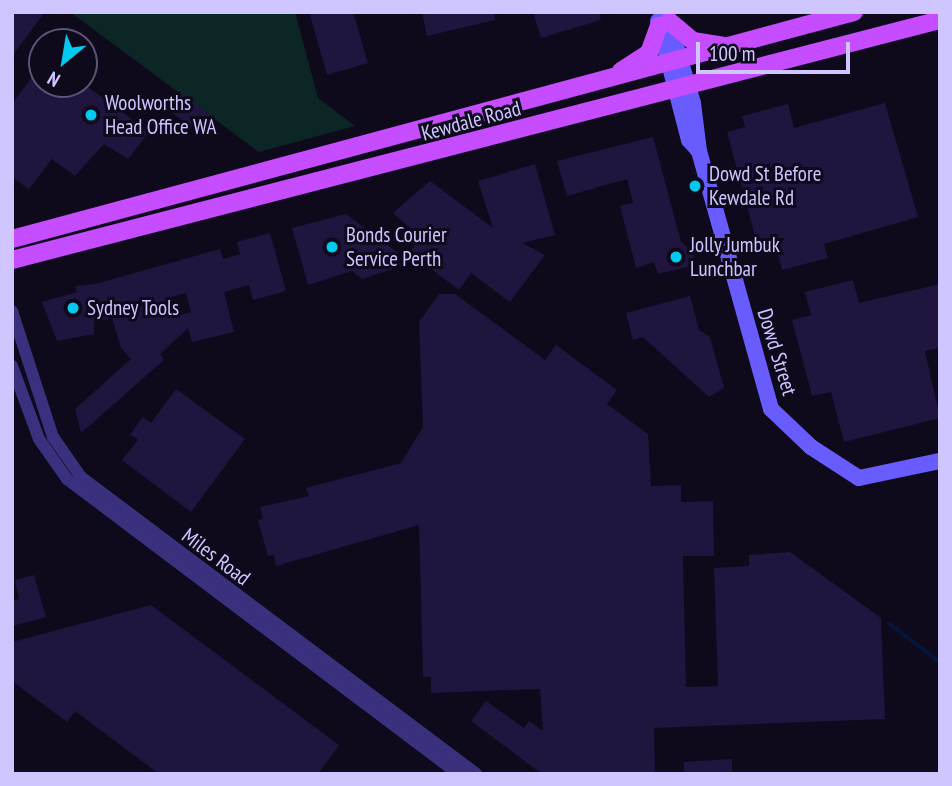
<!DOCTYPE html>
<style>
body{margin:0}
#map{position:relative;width:952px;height:786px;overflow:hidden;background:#0e0a1c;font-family:"PT Sans Narrow",sans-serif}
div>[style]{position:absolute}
.green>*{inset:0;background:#0c2626}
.stream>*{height:3.5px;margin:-1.75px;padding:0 1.75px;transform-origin:1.75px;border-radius:1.75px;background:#051539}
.building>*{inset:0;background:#1f153e;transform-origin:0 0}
.street>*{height:12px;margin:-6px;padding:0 6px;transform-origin:6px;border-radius:6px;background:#39317e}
.secondary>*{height:16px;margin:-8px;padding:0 8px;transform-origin:8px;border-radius:8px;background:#695cff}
.primary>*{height:18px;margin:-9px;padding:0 9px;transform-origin:9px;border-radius:9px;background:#c64cff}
.dots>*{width:19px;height:19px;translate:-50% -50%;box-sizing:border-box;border:4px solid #0e0a1c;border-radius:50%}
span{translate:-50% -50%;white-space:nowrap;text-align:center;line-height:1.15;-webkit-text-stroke:6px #0e0a1c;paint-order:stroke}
.poi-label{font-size:21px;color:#cfc5ff}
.left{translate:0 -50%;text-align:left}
.street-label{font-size:21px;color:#cfc5ff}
.frame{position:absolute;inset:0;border:14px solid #cfc5ff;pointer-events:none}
.north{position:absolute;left:28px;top:28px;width:70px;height:70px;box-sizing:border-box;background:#0e0a1c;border:2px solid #5b5577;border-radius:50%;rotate:210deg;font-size:19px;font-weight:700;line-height:28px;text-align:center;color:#cfc5ff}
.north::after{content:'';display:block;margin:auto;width:24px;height:32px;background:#00caf0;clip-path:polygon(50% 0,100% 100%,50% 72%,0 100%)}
.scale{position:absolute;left:696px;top:42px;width:154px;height:32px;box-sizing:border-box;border:4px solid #cfc5ff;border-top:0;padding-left:9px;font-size:21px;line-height:24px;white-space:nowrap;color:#cfc5ff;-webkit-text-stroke:5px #0e0a1c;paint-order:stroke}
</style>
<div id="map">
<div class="green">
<div style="clip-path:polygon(70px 12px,295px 12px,318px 98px,355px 126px,259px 152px)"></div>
</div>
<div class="stream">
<div style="left:890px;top:624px;width:63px;rotate:37.2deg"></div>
</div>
<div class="building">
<div style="clip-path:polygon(12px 12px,45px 12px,12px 56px)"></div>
<div style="clip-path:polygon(309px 12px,353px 12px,368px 63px,327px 75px)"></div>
<div style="clip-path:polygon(422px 12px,494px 12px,495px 20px,427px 36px)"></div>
<div style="clip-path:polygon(533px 12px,599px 12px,601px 20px,541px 38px)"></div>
<div style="clip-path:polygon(42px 64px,42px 84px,84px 84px,149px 132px,128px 159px,104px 144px,75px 176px,52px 159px,29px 189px,12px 177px,12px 104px)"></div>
<div style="left:179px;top:92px;width:46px;height:21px;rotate:36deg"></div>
<div style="clip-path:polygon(885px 103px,918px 217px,824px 244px,828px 258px,782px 270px,777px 250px,760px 255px,727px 132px,745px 127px,742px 116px,788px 104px,794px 128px)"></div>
<div style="clip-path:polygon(653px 137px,681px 242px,693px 253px,696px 265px,658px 274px,654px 262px,636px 268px,620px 206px,633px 203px,627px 179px,567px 196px,557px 161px)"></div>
<div style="clip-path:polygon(535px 164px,555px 235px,522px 243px,545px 255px,510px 302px,471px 273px,459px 290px,410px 253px,420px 237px,393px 213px,430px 181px,493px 228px,478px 181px)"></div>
<div style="clip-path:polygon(346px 214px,397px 252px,401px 266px,362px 279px,352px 271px,308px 285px,292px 228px)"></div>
<div style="clip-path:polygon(evenodd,270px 233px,286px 291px,253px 300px,249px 285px,224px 292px,234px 332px,192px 342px,188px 328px,160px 354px,164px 360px,81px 433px,75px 409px,131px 359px,121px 348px,112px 318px,94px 322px,94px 334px,57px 341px,42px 302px,77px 292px,75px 286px,95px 284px,220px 249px,223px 259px,240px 254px,237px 242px,270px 233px,186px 293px,191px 312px,172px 317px,167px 298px,186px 293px)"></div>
<div style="clip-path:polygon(853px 280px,859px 303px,940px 284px,940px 348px,925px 351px,940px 418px,844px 442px,831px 392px,812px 396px,792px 320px,811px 315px,805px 292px)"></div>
<div style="clip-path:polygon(439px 294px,455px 294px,545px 360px,556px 345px,617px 390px,607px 404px,648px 434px,651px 486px,681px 485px,681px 502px,713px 501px,714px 556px,683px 556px,686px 687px,718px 686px,714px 568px,749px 566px,749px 555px,790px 552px,881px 618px,885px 719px,654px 728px,655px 774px,542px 774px,471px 721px,486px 701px,524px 728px,529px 721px,543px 731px,540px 689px,431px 693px,431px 677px,423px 677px,419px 525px,276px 566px,274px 555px,268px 556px,258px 520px,263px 519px,260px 507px,309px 496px,306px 488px,401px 463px,423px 427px,419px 322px)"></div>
<div style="clip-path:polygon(690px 296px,699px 330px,710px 337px,724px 388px,709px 397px,643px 337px,633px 340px,626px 313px)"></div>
<div style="clip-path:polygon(176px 389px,245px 439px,191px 512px,122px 460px,138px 440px,130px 434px,143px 417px,151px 423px)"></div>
<div style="clip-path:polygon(34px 575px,46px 617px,12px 626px,12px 601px,19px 599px,15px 580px)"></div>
<div style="clip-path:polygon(151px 605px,339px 745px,318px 774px,159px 774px,75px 711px,67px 722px,12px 681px,12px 642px)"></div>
<div style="clip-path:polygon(732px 759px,732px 774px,684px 774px,684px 762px)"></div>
</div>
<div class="street">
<div style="left:12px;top:311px;width:133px;rotate:72deg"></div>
<div style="left:53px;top:437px;width:49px;rotate:55deg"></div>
<div style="left:81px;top:477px;width:494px;rotate:36.9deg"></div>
<div style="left:12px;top:366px;width:78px;rotate:69.7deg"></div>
<div style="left:39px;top:439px;width:49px;rotate:55deg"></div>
<div style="left:67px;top:479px;width:490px;rotate:37deg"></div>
</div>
<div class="secondary">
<div style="left:666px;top:12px;width:95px;rotate:73.5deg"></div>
<div style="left:693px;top:103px;width:48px;rotate:82.9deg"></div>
<div style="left:699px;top:151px;width:268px;rotate:74.4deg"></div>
<div style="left:771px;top:409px;width:55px;rotate:43.5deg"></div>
<div style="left:811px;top:447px;width:57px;rotate:32.9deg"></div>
<div style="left:859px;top:478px;width:83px;rotate:-11.9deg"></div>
<div style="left:658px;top:21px;width:123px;rotate:75.4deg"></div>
<div style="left:689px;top:140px;width:15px;rotate:48deg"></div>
</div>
<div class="primary">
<div style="left:669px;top:21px;width:31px;rotate:40deg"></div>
<div style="left:693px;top:41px;width:30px;rotate:9deg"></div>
<div style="left:621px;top:71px;width:33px;rotate:-33deg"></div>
<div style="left:649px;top:53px;width:29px;rotate:-70deg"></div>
<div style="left:12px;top:239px;width:872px;rotate:-15.09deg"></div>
<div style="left:12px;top:260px;width:959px;rotate:-14.5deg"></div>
</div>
<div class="dots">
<div style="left:91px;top:115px;background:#00caf0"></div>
<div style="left:695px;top:186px;background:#00caf0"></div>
<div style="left:332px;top:247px;background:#00caf0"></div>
<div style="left:676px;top:257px;background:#00caf0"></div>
<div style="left:73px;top:308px;background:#00caf0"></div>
</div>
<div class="poi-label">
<span class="left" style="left:105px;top:115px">Woolworths<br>Head Office WA</span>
<span class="left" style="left:709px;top:186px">Dowd St Before<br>Kewdale Rd</span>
<span class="left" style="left:346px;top:247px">Bonds Courier<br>Service Perth</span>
<span class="left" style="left:690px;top:257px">Jolly Jumbuk<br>Lunchbar</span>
<span class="left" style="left:87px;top:308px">Sydney Tools</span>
</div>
<div class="street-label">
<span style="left:471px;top:121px;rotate:-15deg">Kewdale Road</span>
<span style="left:777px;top:352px;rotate:73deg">Dowd Street</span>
<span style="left:216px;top:557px;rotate:37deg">Miles Road</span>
</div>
<div class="frame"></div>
<div class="north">N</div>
<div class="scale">100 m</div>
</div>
